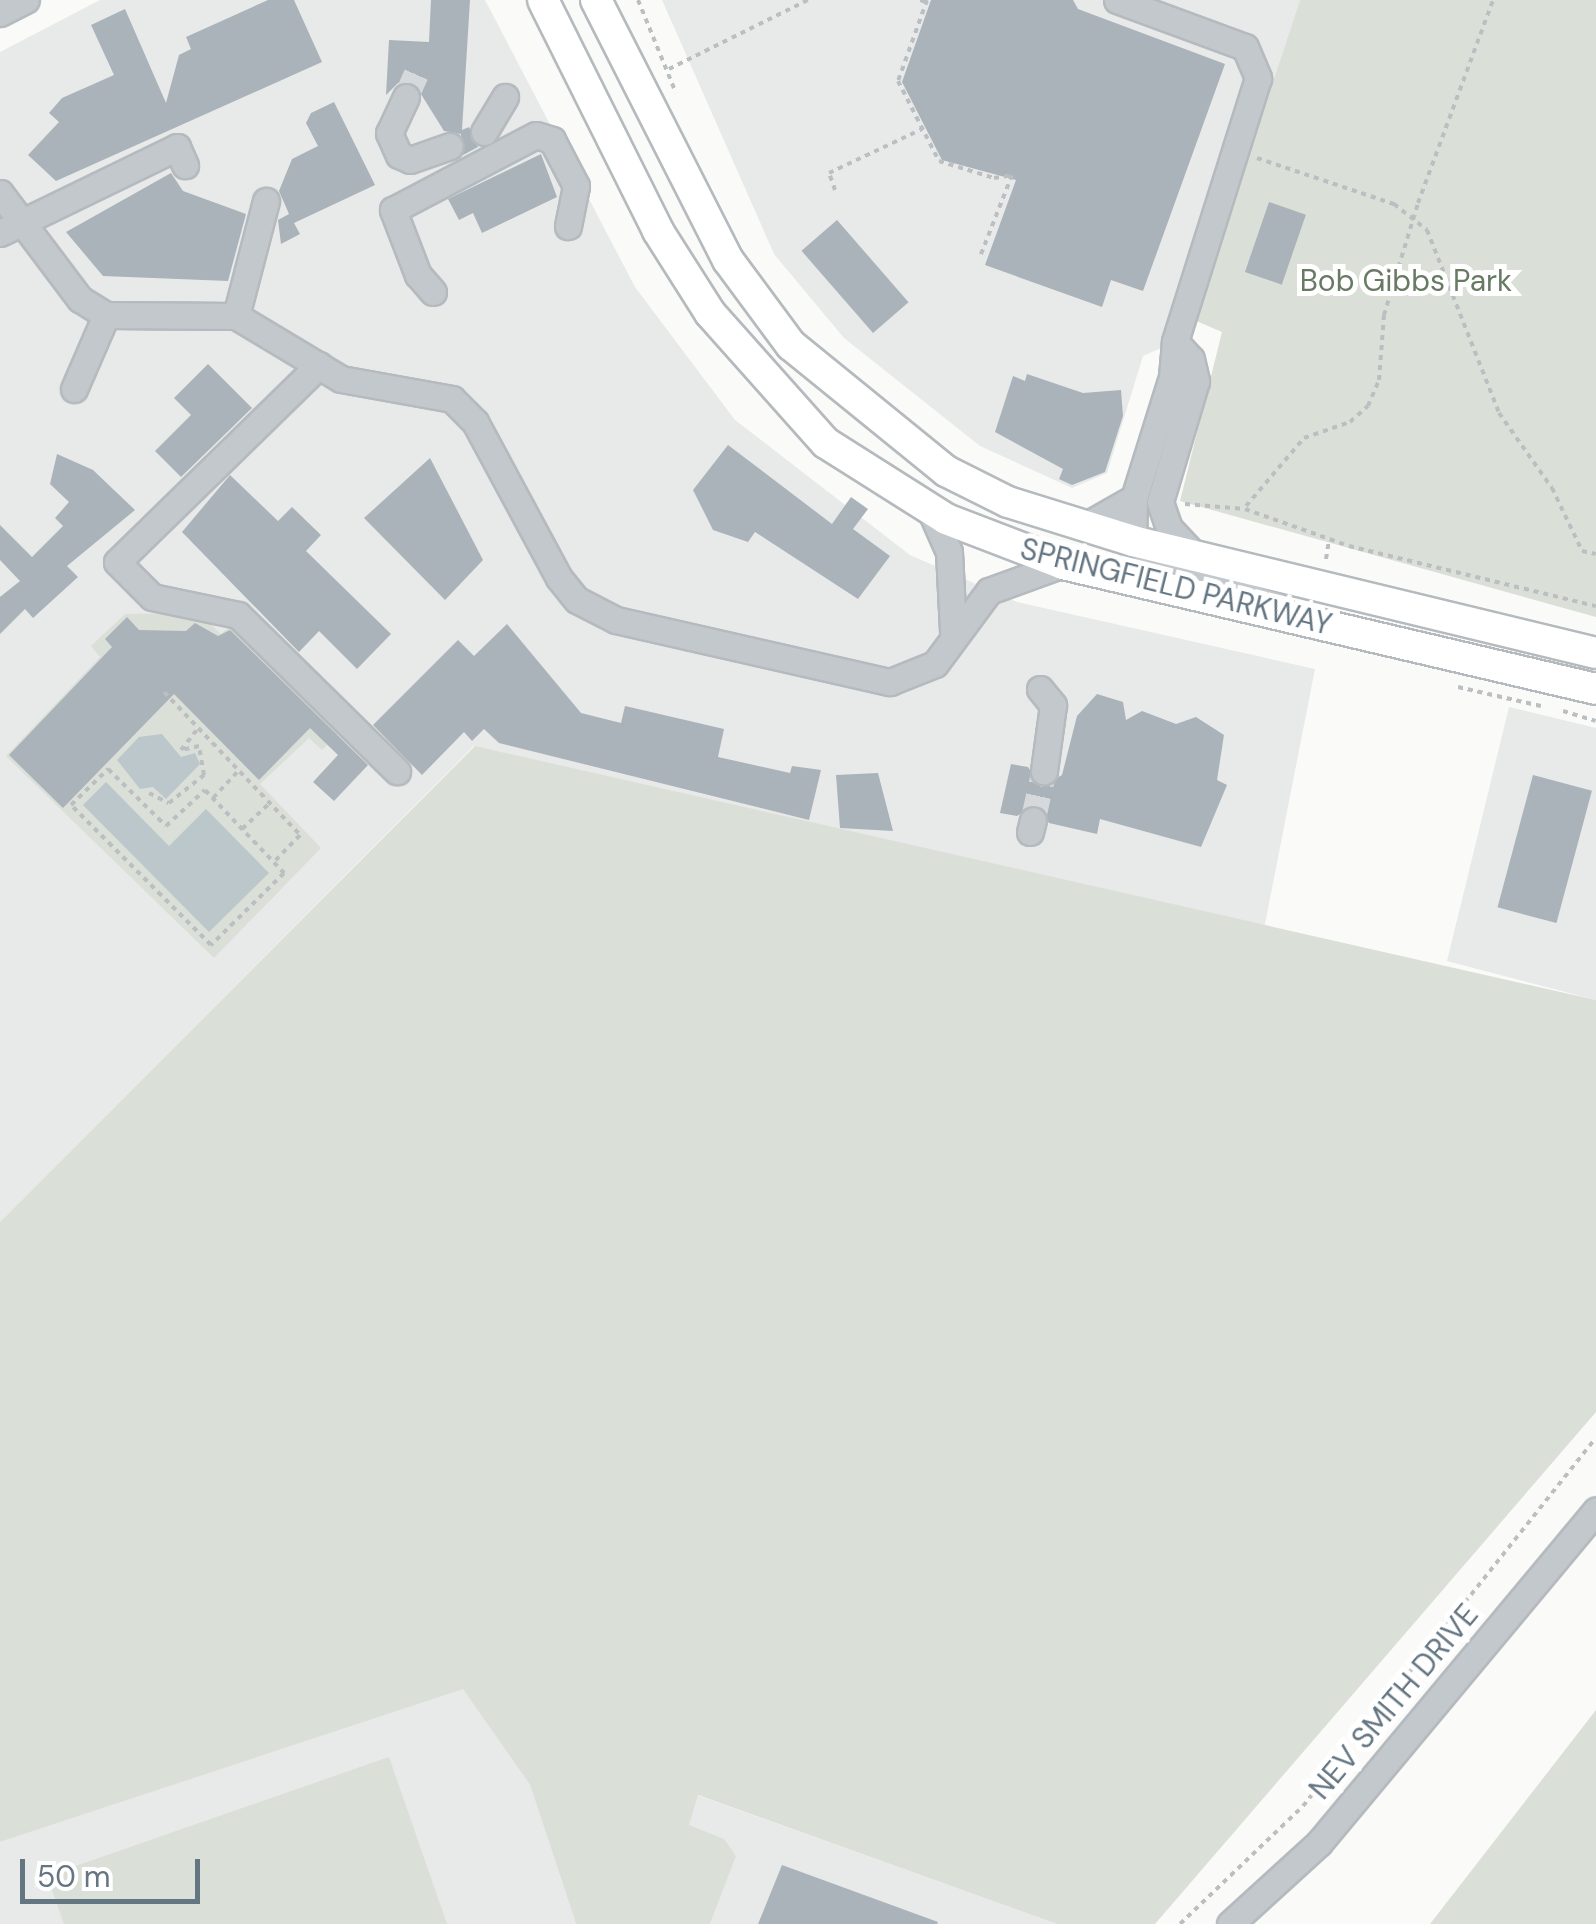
<!DOCTYPE html>
<style>
body{margin:0}
#map{position:relative;width:1596px;height:1924px;overflow:hidden;background:#fafaf8;font-family:"DM Sans",sans-serif}
div>[style]{position:absolute}
.built>*{inset:0;background:#e8e9e9}
.green>*{inset:0;background:#dadfd7}
.water>*{inset:0;background:#bbc7cb}
.building>*{inset:0;background:#aab3b9;transform-origin:0 0}
.minor-tunnel>*{height:25px;margin-top:-12.5px;transform-origin:0;background:repeating-linear-gradient(90deg,#d5d9db 0 25px,transparent 0 37px)}
.path>*{height:4px;margin-top:-2px;transform-origin:0;background:repeating-linear-gradient(90deg,#bbbfc2 0 5px,transparent 0 10px)}
.roads{filter:drop-shadow(2px 0 #b5babe) drop-shadow(-2px 0 #b5babe) drop-shadow(0 2px #b5babe) drop-shadow(0 -2px #b5babe)}
.minor>*{height:25px;margin:-12.5px;padding:0 12.5px;transform-origin:12.5px;border-radius:12.5px;background:#c3c8cc}
.major>*{height:30px;margin:-15px;padding:0 15px;transform-origin:15px;border-radius:15px;background:#fff}
span{translate:-50% -50%;white-space:nowrap;text-align:center;line-height:1.15;-webkit-text-stroke:10px #fff;paint-order:stroke}
.park-label{font-size:30px;color:#687a64}
.street-label{font-size:30px;color:#657683}
.scale{position:absolute;left:20px;top:1859px;width:180px;height:45px;box-sizing:border-box;border:5px solid #657683;border-top:0;padding-left:12px;font-size:30px;line-height:35px;white-space:nowrap;color:#657683;-webkit-text-stroke:8px #fff;paint-order:stroke}
</style>
<div id="map">
<div class="built">
<div style="clip-path:polygon(100px 0,485px 0,635px 287px,735px 420px,910px 555px,1017px 602px,1315px 669px,1264px 929px,474px 746px,0 1222px,0 52px)"></div>
<div style="clip-path:polygon(662px 0,1300px 0,1194px 320px,1175px 342px,1143px 356px,1107px 473px,1072px 488px,980px 446px,844px 338px,774px 254px)"></div>
<div style="clip-path:polygon(1509px 707px,1596px 728px,1596px 1000px,1447px 961px)"></div>
<div style="clip-path:polygon(463px 1688px,530px 1785px,576px 1924px,0 1924px,0 1842px)"></div>
<div style="clip-path:polygon(697px 1795px,1057px 1924px,710px 1924px,736px 1855px,689px 1825px)"></div>
</div>
<div class="green">
<div style="clip-path:polygon(1300px 0,1596px 0,1596px 617px,1180px 501px,1222px 332px,1194px 320px)"></div>
<div style="clip-path:polygon(199px 613px,221px 634px,236px 620px,345px 728px,322px 750px,309px 738px,260px 784px,321px 848px,214px 958px,6px 756px,100px 657px,91px 646px,125px 614px)"></div>
<div style="clip-path:polygon(475px 746px,1596px 1000px,1596px 1412px,1155px 1924px,1057px 1924px,698px 1795px,689px 1825px,724px 1839px,736px 1856px,710px 1924px,576px 1924px,530px 1785px,463px 1689px,0 1842px,0 1222px)"></div>
<div style="clip-path:polygon(1596px 1709px,1596px 1924px,1430px 1924px,1596px 1710px)"></div>
<div style="clip-path:polygon(389px 1757px,447px 1924px,64px 1924px,47px 1876px)"></div>
</div>
<div class="water">
<div style="clip-path:polygon(162px 734px,181px 757px,195px 753px,200px 764px,166px 799px,153px 787px,140px 789px,117px 760px,139px 737px)"></div>
<div style="clip-path:polygon(106px 782px,169px 846px,206px 809px,269px 873px,209px 932px,83px 805px)"></div>
</div>
<div class="building">
<div style="clip-path:polygon(268px 0,294px 0,322px 62px,56px 181px,28px 155px,59px 122px,49px 113px,62px 98px,114px 75px,91px 25px,125px 9px,166px 103px,179px 55px,191px 49px,186px 37px)"></div>
<div style="clip-path:polygon(431px 0,470px 0,462px 130px,469px 127px,478px 147px,463px 155px,461px 134px,444px 131px,414px 83px,398px 83px,386px 95px,389px 40px,429px 42px)"></div>
<div style="clip-path:polygon(931px 0,1073px 0,1078px 9px,1225px 64px,1143px 291px,1111px 280px,1102px 307px,985px 265px,1016px 180px,942px 160px,902px 82px)"></div>
<div style="clip-path:polygon(334px 102px,375px 185px,294px 223px,300px 234px,281px 244px,278px 220px,289px 214px,279px 191px,292px 159px,318px 146px,306px 123px,311px 113px)"></div>
<div style="clip-path:polygon(541px 154px,557px 197px,482px 233px,473px 213px,459px 220px,448px 199px)"></div>
<div style="clip-path:polygon(171px 173px,183px 191px,246px 214px,228px 281px,103px 276px,66px 232px)"></div>
<div style="left:1269px;top:202px;width:39px;height:74px;rotate:19deg"></div>
<div style="left:837px;top:220px;width:109px;height:47px;rotate:49deg"></div>
<div style="clip-path:polygon(208px 364px,252px 408px,181px 477px,155px 451px,191px 415px,174px 398px)"></div>
<div style="clip-path:polygon(1027px 374px,1083px 393px,1121px 390px,1123px 416px,1105px 472px,1072px 485px,1059px 479px,1063px 469px,995px 432px,1013px 376px,1025px 381px)"></div>
<div style="clip-path:polygon(728px 445px,832px 524px,851px 497px,868px 509px,853px 529px,890px 556px,858px 599px,755px 532px,748px 542px,713px 530px,693px 490px)"></div>
<div style="clip-path:polygon(57px 454px,93px 470px,135px 510px,67px 566px,78px 577px,33px 618px,25px 609px,0 634px,0 597px,20px 581px,0 560px,0 525px,32px 557px,63px 526px,55px 518px,69px 502px,50px 484px)"></div>
<div style="clip-path:polygon(430px 458px,483px 560px,445px 600px,364px 518px)"></div>
<div style="clip-path:polygon(230px 475px,278px 521px,292px 507px,321px 535px,306px 551px,391px 634px,357px 669px,319px 631px,299px 652px,182px 532px)"></div>
<div style="clip-path:polygon(127px 617px,139px 630px,186px 631px,195px 623px,218px 636px,230px 630px,368px 765px,334px 801px,313px 782px,338px 755px,310px 728px,259px 780px,174px 694px,63px 808px,9px 755px,112px 647px,105px 639px)"></div>
<div style="clip-path:polygon(507px 624px,581px 713px,621px 723px,625px 706px,724px 729px,718px 757px,790px 773px,792px 766px,821px 770px,809px 820px,499px 743px,484px 729px,472px 741px,464px 732px,422px 775px,373px 725px,458px 640px,474px 656px)"></div>
<div style="clip-path:polygon(1097px 694px,1123px 702px,1126px 720px,1142px 711px,1176px 724px,1196px 717px,1224px 735px,1217px 780px,1227px 785px,1201px 847px,1100px 819px,1097px 834px,1049px 823px,1036px 804px,1017px 816px,1000px 813px,1011px 764px,1028px 767px,1041px 787px,1062px 775px,1077px 716px)"></div>
<div style="clip-path:polygon(878px 773px,893px 831px,840px 828px,836px 775px)"></div>
<div style="left:1533px;top:775px;width:61px;height:137px;rotate:15deg"></div>
<div style="clip-path:polygon(782px 1865px,938px 1922px,937px 1924px,758px 1924px)"></div>
</div>
<div class="minor-tunnel">
<div style="left:406px;top:97px;width:34px;rotate:-66deg"></div>
<div style="left:1033px;top:820px;width:50px;rotate:-77.3deg"></div>
</div>
<div class="path">
<div style="left:638px;top:0;width:100px;rotate:67.8deg"></div>
<div style="left:920px;top:0;width:10px;rotate:17deg"></div>
<div style="left:927px;top:0;width:86px;rotate:109.7deg"></div>
<div style="left:898px;top:81px;width:90px;rotate:62.9deg"></div>
<div style="left:939px;top:161px;width:58px;rotate:17.2deg"></div>
<div style="left:994px;top:178px;width:18px;rotate:-9deg"></div>
<div style="left:1012px;top:175px;width:90px;rotate:111.4deg"></div>
<div style="left:669px;top:69px;width:155px;rotate:-26.4deg"></div>
<div style="left:1257px;top:158px;width:145px;rotate:18.6deg"></div>
<div style="left:1394px;top:204px;width:42px;rotate:38.2deg"></div>
<div style="left:1427px;top:230px;width:197px;rotate:68.5deg"></div>
<div style="left:1499px;top:413px;width:92px;rotate:54.8deg"></div>
<div style="left:1552px;top:488px;width:70px;rotate:64.5deg"></div>
<div style="left:1582px;top:551px;width:14px;rotate:12deg"></div>
<div style="left:835px;top:190px;width:18px;rotate:-109deg"></div>
<div style="left:829px;top:173px;width:103px;rotate:-25.3deg"></div>
<div style="left:1185px;top:504px;width:60px;rotate:4.8deg"></div>
<div style="left:1245px;top:509px;width:110px;rotate:19.6deg"></div>
<div style="left:1349px;top:546px;width:254px;rotate:13.7deg"></div>
<div style="left:1246px;top:506px;width:89px;rotate:-49.5deg"></div>
<div style="left:1304px;top:438px;width:49px;rotate:-19.2deg"></div>
<div style="left:1350px;top:422px;width:24px;rotate:-42deg"></div>
<div style="left:1368px;top:406px;width:28px;rotate:-67deg"></div>
<div style="left:1379px;top:380px;width:65px;rotate:-85.6deg"></div>
<div style="left:1384px;top:315px;width:117px;rotate:-73.1deg"></div>
<div style="left:1418px;top:203px;width:216px;rotate:-69.7deg"></div>
<div style="left:1326px;top:559px;width:20px;rotate:-81deg"></div>
<div style="left:1458px;top:687px;width:85px;rotate:12.9deg"></div>
<div style="left:164px;top:692px;width:197px;rotate:46.4deg"></div>
<div style="left:300px;top:835px;width:37px;rotate:134deg"></div>
<div style="left:1563px;top:711px;width:34px;rotate:17deg"></div>
<div style="left:108px;top:769px;width:81px;rotate:44.5deg"></div>
<div style="left:166px;top:826px;width:53px;rotate:-42.7deg"></div>
<div style="left:205px;top:790px;width:115px;rotate:46.4deg"></div>
<div style="left:284px;top:873px;width:103px;rotate:135.4deg"></div>
<div style="left:211px;top:945px;width:198px;rotate:-135deg"></div>
<div style="left:71px;top:805px;width:52px;rotate:-44.2deg"></div>
<div style="left:149px;top:793px;width:22px;rotate:27deg"></div>
<div style="left:169px;top:803px;width:45px;rotate:-38.7deg"></div>
<div style="left:204px;top:775px;width:29px;rotate:-100deg"></div>
<div style="left:199px;top:746px;width:18px;rotate:167deg"></div>
<div style="left:181px;top:750px;width:29px;rotate:-52deg"></div>
<div style="left:213px;top:798px;width:40px;rotate:-47deg"></div>
<div style="left:242px;top:829px;width:38px;rotate:-43deg"></div>
<div style="left:1180px;top:1924px;width:170px;rotate:-43.8deg"></div>
<div style="left:1303px;top:1806px;width:470px;rotate:-51.5deg"></div>
</div>
<div class="roads">
<div class="minor">
<div style="left:1117px;top:0;width:136px;rotate:20.2deg"></div>
<div style="left:1245px;top:47px;width:34px;rotate:67deg"></div>
<div style="left:1258px;top:78px;width:277px;rotate:107.5deg"></div>
<div style="left:1175px;top:342px;width:35px;rotate:95deg"></div>
<div style="left:1172px;top:377px;width:127px;rotate:107.4deg"></div>
<div style="left:1134px;top:498px;width:43px;rotate:91.3deg"></div>
<div style="left:1133px;top:541px;width:59px;rotate:36.7deg"></div>
<div style="left:1180px;top:576px;width:102px;rotate:17deg"></div>
<div style="left:0;top:13px;width:29px;rotate:-27deg"></div>
<div style="left:406px;top:97px;width:40px;rotate:115deg"></div>
<div style="left:389px;top:133px;width:24px;rotate:66deg"></div>
<div style="left:399px;top:155px;width:12px;rotate:24deg"></div>
<div style="left:410px;top:160px;width:42px;rotate:-19.3deg"></div>
<div style="left:484px;top:132px;width:41px;rotate:-59deg"></div>
<div style="left:0;top:193px;width:133px;rotate:53deg"></div>
<div style="left:80px;top:299px;width:31px;rotate:32deg"></div>
<div style="left:106px;top:315px;width:130px;rotate:0.4deg"></div>
<div style="left:236px;top:316px;width:122px;rotate:31deg"></div>
<div style="left:341px;top:379px;width:113px;rotate:10.2deg"></div>
<div style="left:452px;top:399px;width:33px;rotate:45deg"></div>
<div style="left:475px;top:422px;width:177px;rotate:61.7deg"></div>
<div style="left:559px;top:578px;width:28px;rotate:51deg"></div>
<div style="left:577px;top:600px;width:44px;rotate:27.1deg"></div>
<div style="left:616px;top:620px;width:281px;rotate:12.8deg"></div>
<div style="left:890px;top:682px;width:48px;rotate:-21.8deg"></div>
<div style="left:935px;top:664px;width:91px;rotate:-53.5deg"></div>
<div style="left:989px;top:591px;width:79px;rotate:-20deg"></div>
<div style="left:0;top:233px;width:197px;rotate:-25.9deg"></div>
<div style="left:177px;top:147px;width:20px;rotate:66deg"></div>
<div style="left:433px;top:292px;width:23px;rotate:-131deg"></div>
<div style="left:418px;top:275px;width:70px;rotate:-111deg"></div>
<div style="left:393px;top:210px;width:161px;rotate:-27.7deg"></div>
<div style="left:536px;top:135px;width:17px;rotate:17deg"></div>
<div style="left:552px;top:140px;width:52px;rotate:62.4deg"></div>
<div style="left:576px;top:186px;width:41px;rotate:101.3deg"></div>
<div style="left:236px;top:316px;width:119px;rotate:-75.4deg"></div>
<div style="left:1175px;top:342px;width:23px;rotate:47deg"></div>
<div style="left:1191px;top:359px;width:23px;rotate:77deg"></div>
<div style="left:1196px;top:381px;width:126px;rotate:106.6deg"></div>
<div style="left:1160px;top:502px;width:28px;rotate:71deg"></div>
<div style="left:1169px;top:528px;width:34px;rotate:47deg"></div>
<div style="left:319px;top:365px;width:282px;rotate:135.7deg"></div>
<div style="left:117px;top:562px;width:49px;rotate:45deg"></div>
<div style="left:152px;top:597px;width:88px;rotate:11.8deg"></div>
<div style="left:238px;top:615px;width:223px;rotate:44.5deg"></div>
<div style="left:74px;top:389px;width:81px;rotate:-66.6deg"></div>
<div style="left:930px;top:509px;width:47px;rotate:66.2deg"></div>
<div style="left:949px;top:552px;width:80px;rotate:87.1deg"></div>
<div style="left:1083px;top:527px;width:59px;rotate:-29.6deg"></div>
<div style="left:1040px;top:689px;width:21px;rotate:51deg"></div>
<div style="left:1053px;top:705px;width:67px;rotate:97.8deg"></div>
<div style="left:1030px;top:832px;width:12px;rotate:-76deg"></div>
<div style="left:1230px;top:1924px;width:120px;rotate:-42.3deg"></div>
<div style="left:1319px;top:1843px;width:433px;rotate:-50.2deg"></div>
</div>
<div class="major">
<div style="left:543px;top:0;width:258px;rotate:63.5deg"></div>
<div style="left:658px;top:231px;width:97px;rotate:57.6deg"></div>
<div style="left:710px;top:313px;width:174px;rotate:48.3deg"></div>
<div style="left:826px;top:443px;width:142px;rotate:32.3deg"></div>
<div style="left:946px;top:519px;width:125px;rotate:21deg"></div>
<div style="left:1063px;top:564px;width:547px;rotate:13.2deg"></div>
<div style="left:596px;top:0;width:292px;rotate:63.1deg"></div>
<div style="left:728px;top:260px;width:106px;rotate:53.5deg"></div>
<div style="left:791px;top:345px;width:200px;rotate:39.1deg"></div>
<div style="left:946px;top:471px;width:69px;rotate:26.6deg"></div>
<div style="left:1008px;top:502px;width:131px;rotate:17.3deg"></div>
<div style="left:1133px;top:541px;width:476px;rotate:13.6deg"></div>
</div>
</div>
<div class="park-label">
<span style="left:1406px;top:281px">Bob Gibbs Park</span>
</div>
<div class="street-label">
<span style="left:1176px;top:587px;rotate:14deg">SPRINGFIELD PARKWAY</span>
<span style="left:1394px;top:1702px;rotate:-50deg">NEV SMITH DRIVE</span>
</div>
<div class="scale">50 m</div>
</div>
